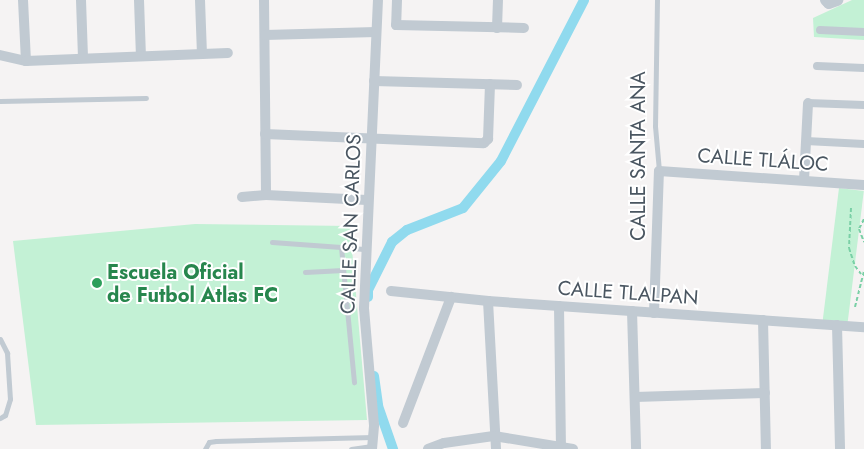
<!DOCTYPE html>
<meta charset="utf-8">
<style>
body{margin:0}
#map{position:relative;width:864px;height:449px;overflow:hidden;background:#f5f3f3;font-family:Jost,sans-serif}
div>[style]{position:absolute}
.green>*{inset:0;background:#c3f1d5;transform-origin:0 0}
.canal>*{height:10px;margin:-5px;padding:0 5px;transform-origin:5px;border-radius:5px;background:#90daee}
.path>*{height:2px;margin-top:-1px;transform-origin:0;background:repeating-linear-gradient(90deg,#7ad0a6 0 4px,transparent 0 6.5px)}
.service>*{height:5px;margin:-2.5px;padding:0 2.5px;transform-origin:2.5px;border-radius:2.5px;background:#c1cad2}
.pedestrian>*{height:8px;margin:-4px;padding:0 4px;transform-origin:4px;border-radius:4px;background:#c1cad2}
.minor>*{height:10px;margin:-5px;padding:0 5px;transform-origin:5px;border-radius:5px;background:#c1cad2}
.tertiary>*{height:12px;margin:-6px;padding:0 6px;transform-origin:6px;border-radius:6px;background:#c1cad2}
.dots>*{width:14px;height:14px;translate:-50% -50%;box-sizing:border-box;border:2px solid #fff;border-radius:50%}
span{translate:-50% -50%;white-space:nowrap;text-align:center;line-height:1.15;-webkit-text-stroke:4px #fff;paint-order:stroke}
.street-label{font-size:20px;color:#4a5661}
.leisure-label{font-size:20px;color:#27864d;font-weight:700}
.left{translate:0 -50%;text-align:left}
</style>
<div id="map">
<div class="green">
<div style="clip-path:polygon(852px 0,864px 0,864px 40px,814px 37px,813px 18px)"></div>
<div style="left:839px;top:188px;width:25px;height:134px;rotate:7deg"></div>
<div style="clip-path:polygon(195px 224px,350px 226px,367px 420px,36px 425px,13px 241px)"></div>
</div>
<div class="canal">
<div style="left:368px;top:297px;width:7px;rotate:-90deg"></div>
<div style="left:368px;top:290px;width:54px;rotate:-63.4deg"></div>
<div style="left:392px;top:242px;width:19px;rotate:-39deg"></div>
<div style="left:407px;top:230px;width:60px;rotate:-21.4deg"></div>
<div style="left:463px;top:208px;width:60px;rotate:-51deg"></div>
<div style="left:501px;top:161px;width:181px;rotate:-62.7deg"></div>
<div style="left:374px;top:376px;width:30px;rotate:82deg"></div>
<div style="left:378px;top:406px;width:46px;rotate:70.8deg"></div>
</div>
<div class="path">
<div style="left:851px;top:208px;width:40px;rotate:92.9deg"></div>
<div style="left:849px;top:248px;width:19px;rotate:72deg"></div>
<div style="left:855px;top:266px;width:10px;rotate:53deg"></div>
<div style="left:864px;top:219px;width:11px;rotate:117deg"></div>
<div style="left:859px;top:229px;width:14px;rotate:69deg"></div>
<div style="left:855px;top:307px;width:38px;rotate:-76deg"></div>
</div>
<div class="service">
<div style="left:657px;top:0;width:126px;rotate:90.9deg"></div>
<div style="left:655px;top:126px;width:45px;rotate:84.9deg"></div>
<div style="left:0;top:101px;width:146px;rotate:-1.2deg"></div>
<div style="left:272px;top:242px;width:69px;rotate:4.1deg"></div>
<div style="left:341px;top:247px;width:136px;rotate:84.5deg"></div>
<div style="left:341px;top:247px;width:25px;rotate:5deg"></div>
<div style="left:305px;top:272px;width:38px;rotate:-3deg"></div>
<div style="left:0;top:339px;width:16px;rotate:63deg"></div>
<div style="left:7px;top:353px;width:46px;rotate:86.3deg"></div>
<div style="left:10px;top:399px;width:17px;rotate:107deg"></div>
<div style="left:5px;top:415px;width:6px;rotate:149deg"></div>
<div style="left:205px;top:449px;width:8px;rotate:-60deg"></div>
<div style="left:209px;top:442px;width:7px;rotate:-8deg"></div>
<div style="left:216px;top:441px;width:157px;rotate:-1.5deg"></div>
<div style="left:351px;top:449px;width:21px;rotate:-8deg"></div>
</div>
<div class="pedestrian">
<div style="left:820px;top:30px;width:44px;rotate:2.6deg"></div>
<div style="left:817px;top:66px;width:47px;rotate:2.4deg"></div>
<div style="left:808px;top:103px;width:56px;rotate:2deg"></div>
<div style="left:806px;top:141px;width:58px;rotate:3deg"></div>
</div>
<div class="minor">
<div style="left:23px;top:0;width:61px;rotate:87.2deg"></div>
<div style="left:81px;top:0;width:58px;rotate:88deg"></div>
<div style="left:139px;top:0;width:56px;rotate:88deg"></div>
<div style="left:200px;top:0;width:54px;rotate:87.9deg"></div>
<div style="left:264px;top:0;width:195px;rotate:89.4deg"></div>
<div style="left:397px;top:0;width:25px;rotate:92deg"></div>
<div style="left:396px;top:25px;width:128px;rotate:1.3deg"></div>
<div style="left:497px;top:28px;width:28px;rotate:-88deg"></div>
<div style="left:265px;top:35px;width:111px;rotate:-1.5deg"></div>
<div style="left:0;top:55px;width:27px;rotate:13deg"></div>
<div style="left:26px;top:61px;width:202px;rotate:-2.3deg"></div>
<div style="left:374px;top:81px;width:143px;rotate:1.6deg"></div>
<div style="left:265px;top:134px;width:219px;rotate:2.4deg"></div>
<div style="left:484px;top:143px;width:6px;rotate:-45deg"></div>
<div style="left:488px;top:139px;width:55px;rotate:-87.9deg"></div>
<div style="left:804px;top:180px;width:77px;rotate:-87deg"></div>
<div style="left:242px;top:197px;width:24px;rotate:-5deg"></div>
<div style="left:266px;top:195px;width:101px;rotate:2.8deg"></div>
<div style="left:391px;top:291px;width:98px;rotate:5.9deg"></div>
<div style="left:488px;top:301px;width:377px;rotate:4deg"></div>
<div style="left:488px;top:301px;width:148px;rotate:86.9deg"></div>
<div style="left:559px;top:306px;width:140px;rotate:89.2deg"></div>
<div style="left:632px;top:311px;width:138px;rotate:88.3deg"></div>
<div style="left:654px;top:313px;width:142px;rotate:-88deg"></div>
<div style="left:659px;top:171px;width:205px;rotate:3.9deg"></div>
<div style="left:763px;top:320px;width:129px;rotate:88.7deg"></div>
<div style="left:837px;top:325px;width:124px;rotate:88.6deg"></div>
<div style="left:635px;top:397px;width:130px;rotate:-1.8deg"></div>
<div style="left:403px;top:423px;width:135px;rotate:-69.1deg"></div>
<div style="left:372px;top:449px;width:24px;rotate:-85deg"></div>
<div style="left:374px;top:425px;width:117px;rotate:-94.9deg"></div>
<div style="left:364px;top:308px;width:308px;rotate:-87.4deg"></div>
<div style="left:428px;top:449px;width:17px;rotate:-21deg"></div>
<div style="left:444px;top:443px;width:50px;rotate:-8deg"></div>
<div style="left:494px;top:436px;width:80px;rotate:9.3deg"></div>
</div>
<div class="tertiary">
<div style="left:826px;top:0;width:4px;rotate:45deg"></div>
<div style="left:829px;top:3px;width:9px;rotate:-21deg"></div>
</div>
<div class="dots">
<div style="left:97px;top:283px;background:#2e9e5b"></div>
</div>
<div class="street-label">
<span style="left:638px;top:156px;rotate:-90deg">CALLE SANTA ANA</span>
<span style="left:763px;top:160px;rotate:4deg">CALLE TLÁLOC</span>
<span style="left:351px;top:224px;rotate:-88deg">CALLE SAN CARLOS</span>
<span style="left:628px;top:293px;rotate:4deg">CALLE TLALPAN</span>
</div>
<div class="leisure-label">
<span class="left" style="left:107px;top:284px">Escuela Oficial<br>de Futbol Atlas FC</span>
</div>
</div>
